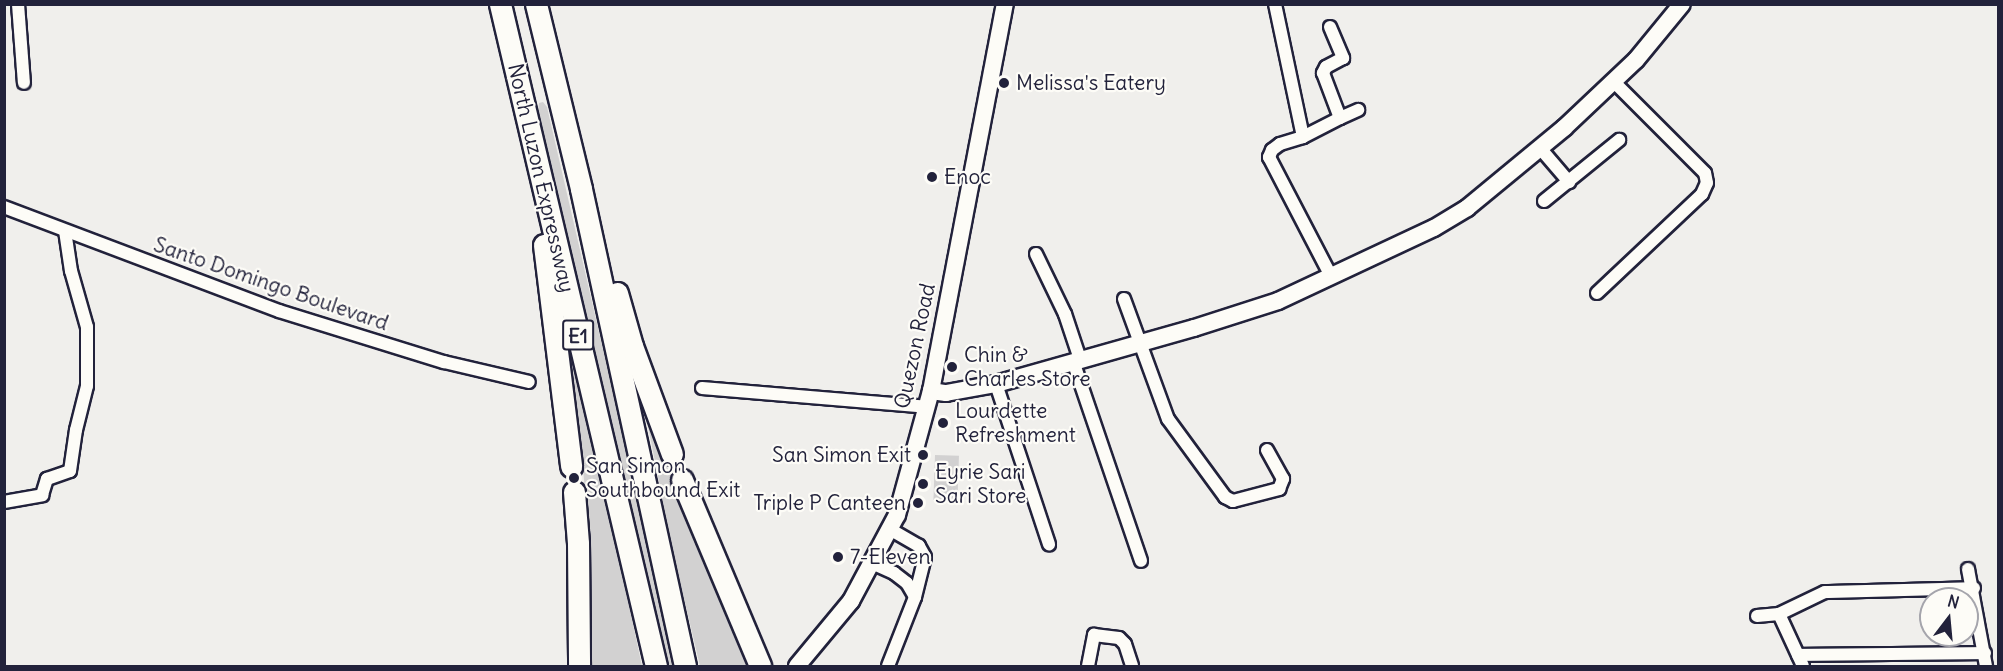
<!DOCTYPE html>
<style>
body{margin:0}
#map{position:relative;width:2003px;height:671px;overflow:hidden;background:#f0efec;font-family:Delius,sans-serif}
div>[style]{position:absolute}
.green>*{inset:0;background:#d2d1d1;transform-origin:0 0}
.roads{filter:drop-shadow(2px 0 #22223b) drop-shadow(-2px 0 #22223b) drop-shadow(0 2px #22223b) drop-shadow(0 -2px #22223b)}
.street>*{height:12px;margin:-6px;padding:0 6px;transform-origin:6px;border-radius:6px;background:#fdfcf7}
.secondary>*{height:16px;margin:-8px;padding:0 8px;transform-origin:8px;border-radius:8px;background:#fdfcf7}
.highway>*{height:21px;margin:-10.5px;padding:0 10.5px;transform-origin:10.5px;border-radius:10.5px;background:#fdfcf7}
.dots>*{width:16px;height:16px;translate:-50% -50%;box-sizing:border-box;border:3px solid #fdfcf7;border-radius:50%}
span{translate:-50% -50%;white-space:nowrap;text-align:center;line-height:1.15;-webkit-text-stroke:4.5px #fdfcf7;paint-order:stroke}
.shield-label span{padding:2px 4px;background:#fdfcf7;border:2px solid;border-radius:4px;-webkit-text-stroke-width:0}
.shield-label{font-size:20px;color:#22223b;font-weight:700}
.poi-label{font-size:21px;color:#22223b}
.left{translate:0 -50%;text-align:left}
.right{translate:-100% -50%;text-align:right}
.street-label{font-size:21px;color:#22223b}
.frame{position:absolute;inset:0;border:6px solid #22223b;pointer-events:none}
.north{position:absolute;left:1919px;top:587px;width:60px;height:60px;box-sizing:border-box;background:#fdfcf7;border:2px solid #a5a5ac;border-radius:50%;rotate:16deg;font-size:16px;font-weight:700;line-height:24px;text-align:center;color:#22223b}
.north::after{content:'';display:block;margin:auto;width:21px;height:27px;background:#22223b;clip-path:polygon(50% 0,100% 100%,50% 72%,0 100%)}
</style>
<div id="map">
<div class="green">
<div style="clip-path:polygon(543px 102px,547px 107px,676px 666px,664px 666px,634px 523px,538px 111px,539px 103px)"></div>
<div style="clip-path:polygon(562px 318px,607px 504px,642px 666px,590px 666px,588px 540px,582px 451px,562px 333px)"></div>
<div style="clip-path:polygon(644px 406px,675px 488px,748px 666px,700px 666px,672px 548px)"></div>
<div style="left:935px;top:455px;width:24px;height:45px;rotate:2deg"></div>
</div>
<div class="roads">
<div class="street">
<div style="left:18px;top:4px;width:79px;rotate:85.7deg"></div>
<div style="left:1275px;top:4px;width:136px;rotate:78.1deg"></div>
<div style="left:1330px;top:27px;width:34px;rotate:67deg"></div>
<div style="left:1343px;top:58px;width:19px;rotate:152deg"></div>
<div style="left:1326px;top:67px;width:7px;rotate:117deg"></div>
<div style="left:1323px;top:73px;width:48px;rotate:69.3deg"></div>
<div style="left:1340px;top:118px;width:42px;rotate:152.8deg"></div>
<div style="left:1303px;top:137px;width:24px;rotate:163deg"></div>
<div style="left:1280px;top:144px;width:10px;rotate:143deg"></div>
<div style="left:1272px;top:150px;width:8px;rotate:113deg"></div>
<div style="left:1269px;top:157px;width:134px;rotate:62.5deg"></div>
<div style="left:1340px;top:118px;width:20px;rotate:-24deg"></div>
<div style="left:1540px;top:148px;width:45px;rotate:49.5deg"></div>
<div style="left:1544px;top:201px;width:97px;rotate:-39.1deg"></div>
<div style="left:4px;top:207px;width:294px;rotate:20.7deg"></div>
<div style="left:279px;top:311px;width:173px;rotate:17.2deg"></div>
<div style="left:444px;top:362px;width:87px;rotate:13.2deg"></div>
<div style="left:1036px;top:254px;width:67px;rotate:64.2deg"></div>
<div style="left:1065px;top:314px;width:47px;rotate:71.6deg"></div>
<div style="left:1597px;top:293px;width:144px;rotate:-43.3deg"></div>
<div style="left:1702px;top:194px;width:12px;rotate:-66deg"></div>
<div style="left:1707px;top:183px;width:10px;rotate:-101deg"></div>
<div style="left:1705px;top:173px;width:129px;rotate:-135deg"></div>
<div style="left:1124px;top:299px;width:128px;rotate:69.9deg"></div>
<div style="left:1168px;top:419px;width:97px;rotate:53.8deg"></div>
<div style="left:1225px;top:497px;width:9px;rotate:27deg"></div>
<div style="left:1233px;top:501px;width:48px;rotate:-14.6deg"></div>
<div style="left:1279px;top:489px;width:11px;rotate:-68deg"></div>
<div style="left:1283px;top:479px;width:33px;rotate:-119deg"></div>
<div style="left:1073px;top:361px;width:211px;rotate:71.2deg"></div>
<div style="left:996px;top:384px;width:169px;rotate:71.7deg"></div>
<div style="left:702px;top:388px;width:225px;rotate:4.8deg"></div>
<div style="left:4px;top:502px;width:39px;rotate:-10deg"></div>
<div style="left:42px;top:495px;width:17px;rotate:-73deg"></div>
<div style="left:47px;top:479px;width:24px;rotate:-19deg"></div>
<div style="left:70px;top:471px;width:41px;rotate:-81.7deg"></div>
<div style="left:76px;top:430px;width:45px;rotate:-76deg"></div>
<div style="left:87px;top:386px;width:59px;rotate:-90deg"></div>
<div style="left:87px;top:327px;width:58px;rotate:-105.9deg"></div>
<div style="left:71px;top:271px;width:40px;rotate:-98.5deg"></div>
<div style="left:874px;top:564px;width:22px;rotate:24deg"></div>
<div style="left:894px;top:573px;width:16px;rotate:38deg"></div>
<div style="left:907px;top:583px;width:16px;rotate:60deg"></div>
<div style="left:1968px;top:569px;width:99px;rotate:79.5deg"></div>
<div style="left:1779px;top:614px;width:57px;rotate:65.2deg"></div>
<div style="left:1757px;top:616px;width:22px;rotate:-5deg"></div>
<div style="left:1779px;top:614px;width:51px;rotate:-25.6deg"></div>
<div style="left:1825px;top:592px;width:149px;rotate:-1.5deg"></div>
<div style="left:1798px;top:655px;width:187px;rotate:-0.6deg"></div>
<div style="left:888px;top:666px;width:74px;rotate:-68.6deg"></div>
<div style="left:915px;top:597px;width:41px;rotate:-76deg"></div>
<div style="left:925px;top:557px;width:13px;rotate:-119deg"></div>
<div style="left:919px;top:546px;width:32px;rotate:-150deg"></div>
<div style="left:1088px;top:666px;width:32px;rotate:-79deg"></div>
<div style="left:1094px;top:635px;width:25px;rotate:7deg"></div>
<div style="left:1119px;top:638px;width:8px;rotate:45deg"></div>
<div style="left:1125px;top:644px;width:23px;rotate:72deg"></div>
</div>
<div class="secondary">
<div style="left:931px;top:391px;width:15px;rotate:8deg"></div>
<div style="left:946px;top:393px;width:51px;rotate:-10.2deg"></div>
<div style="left:996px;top:384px;width:206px;rotate:-15.8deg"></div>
<div style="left:1194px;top:328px;width:88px;rotate:-17.8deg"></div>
<div style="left:1278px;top:301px;width:172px;rotate:-25.1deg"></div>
<div style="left:1434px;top:228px;width:39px;rotate:-31deg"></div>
<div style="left:1467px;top:208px;width:126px;rotate:-39.5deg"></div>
<div style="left:1564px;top:128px;width:99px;rotate:-43.4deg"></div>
<div style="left:1636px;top:60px;width:72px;rotate:-50.6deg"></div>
<div style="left:797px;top:666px;width:85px;rotate:-50.3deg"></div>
<div style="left:851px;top:601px;width:98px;rotate:-61.9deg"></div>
<div style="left:897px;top:515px;width:129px;rotate:-74.7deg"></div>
<div style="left:931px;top:391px;width:394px;rotate:-79.2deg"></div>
</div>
<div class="highway">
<div style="left:500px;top:4px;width:680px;rotate:76.74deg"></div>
<div style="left:536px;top:4px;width:190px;rotate:76.3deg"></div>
<div style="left:581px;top:189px;width:488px;rotate:77.7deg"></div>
<div style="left:544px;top:245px;width:223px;rotate:83deg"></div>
<div style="left:617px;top:293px;width:55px;rotate:74.2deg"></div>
<div style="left:632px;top:346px;width:115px;rotate:69.7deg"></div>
<div style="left:682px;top:480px;width:202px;rotate:67.2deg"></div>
<div style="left:574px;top:492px;width:51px;rotate:85.5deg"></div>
<div style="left:578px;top:543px;width:123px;rotate:89.5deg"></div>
</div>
</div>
<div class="dots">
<div style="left:1004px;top:83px;background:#22223b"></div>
<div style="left:932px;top:177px;background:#22223b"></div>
<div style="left:952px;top:367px;background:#22223b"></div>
<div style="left:943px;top:423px;background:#22223b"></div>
<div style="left:923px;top:455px;background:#22223b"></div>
<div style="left:574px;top:478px;background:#22223b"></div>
<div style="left:923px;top:484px;background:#22223b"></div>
<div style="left:918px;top:503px;background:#22223b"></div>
<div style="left:838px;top:557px;background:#22223b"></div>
</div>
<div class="shield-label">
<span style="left:578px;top:335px">E1</span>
</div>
<div class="poi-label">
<span class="left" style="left:1016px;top:83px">Melissa's Eatery</span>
<span class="left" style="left:944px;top:177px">Enoc</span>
<span class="left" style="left:964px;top:367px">Chin &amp;<br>Charles Store</span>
<span class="left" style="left:955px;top:423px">Lourdette<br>Refreshment</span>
<span class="right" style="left:911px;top:455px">San Simon Exit</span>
<span class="left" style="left:586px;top:478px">San Simon<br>Southbound Exit</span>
<span class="left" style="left:935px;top:484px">Eyrie Sari<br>Sari Store</span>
<span class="right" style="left:906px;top:503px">Triple P Canteen</span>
<span class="left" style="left:850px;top:557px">7-Eleven</span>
</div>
<div class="street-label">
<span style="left:541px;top:178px;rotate:77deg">North Luzon Expressway</span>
<span style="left:271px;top:284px;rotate:19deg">Santo Domingo Boulevard</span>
<span style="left:915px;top:346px;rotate:-78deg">Quezon Road</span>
</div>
<div class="frame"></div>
<div class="north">N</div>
</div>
